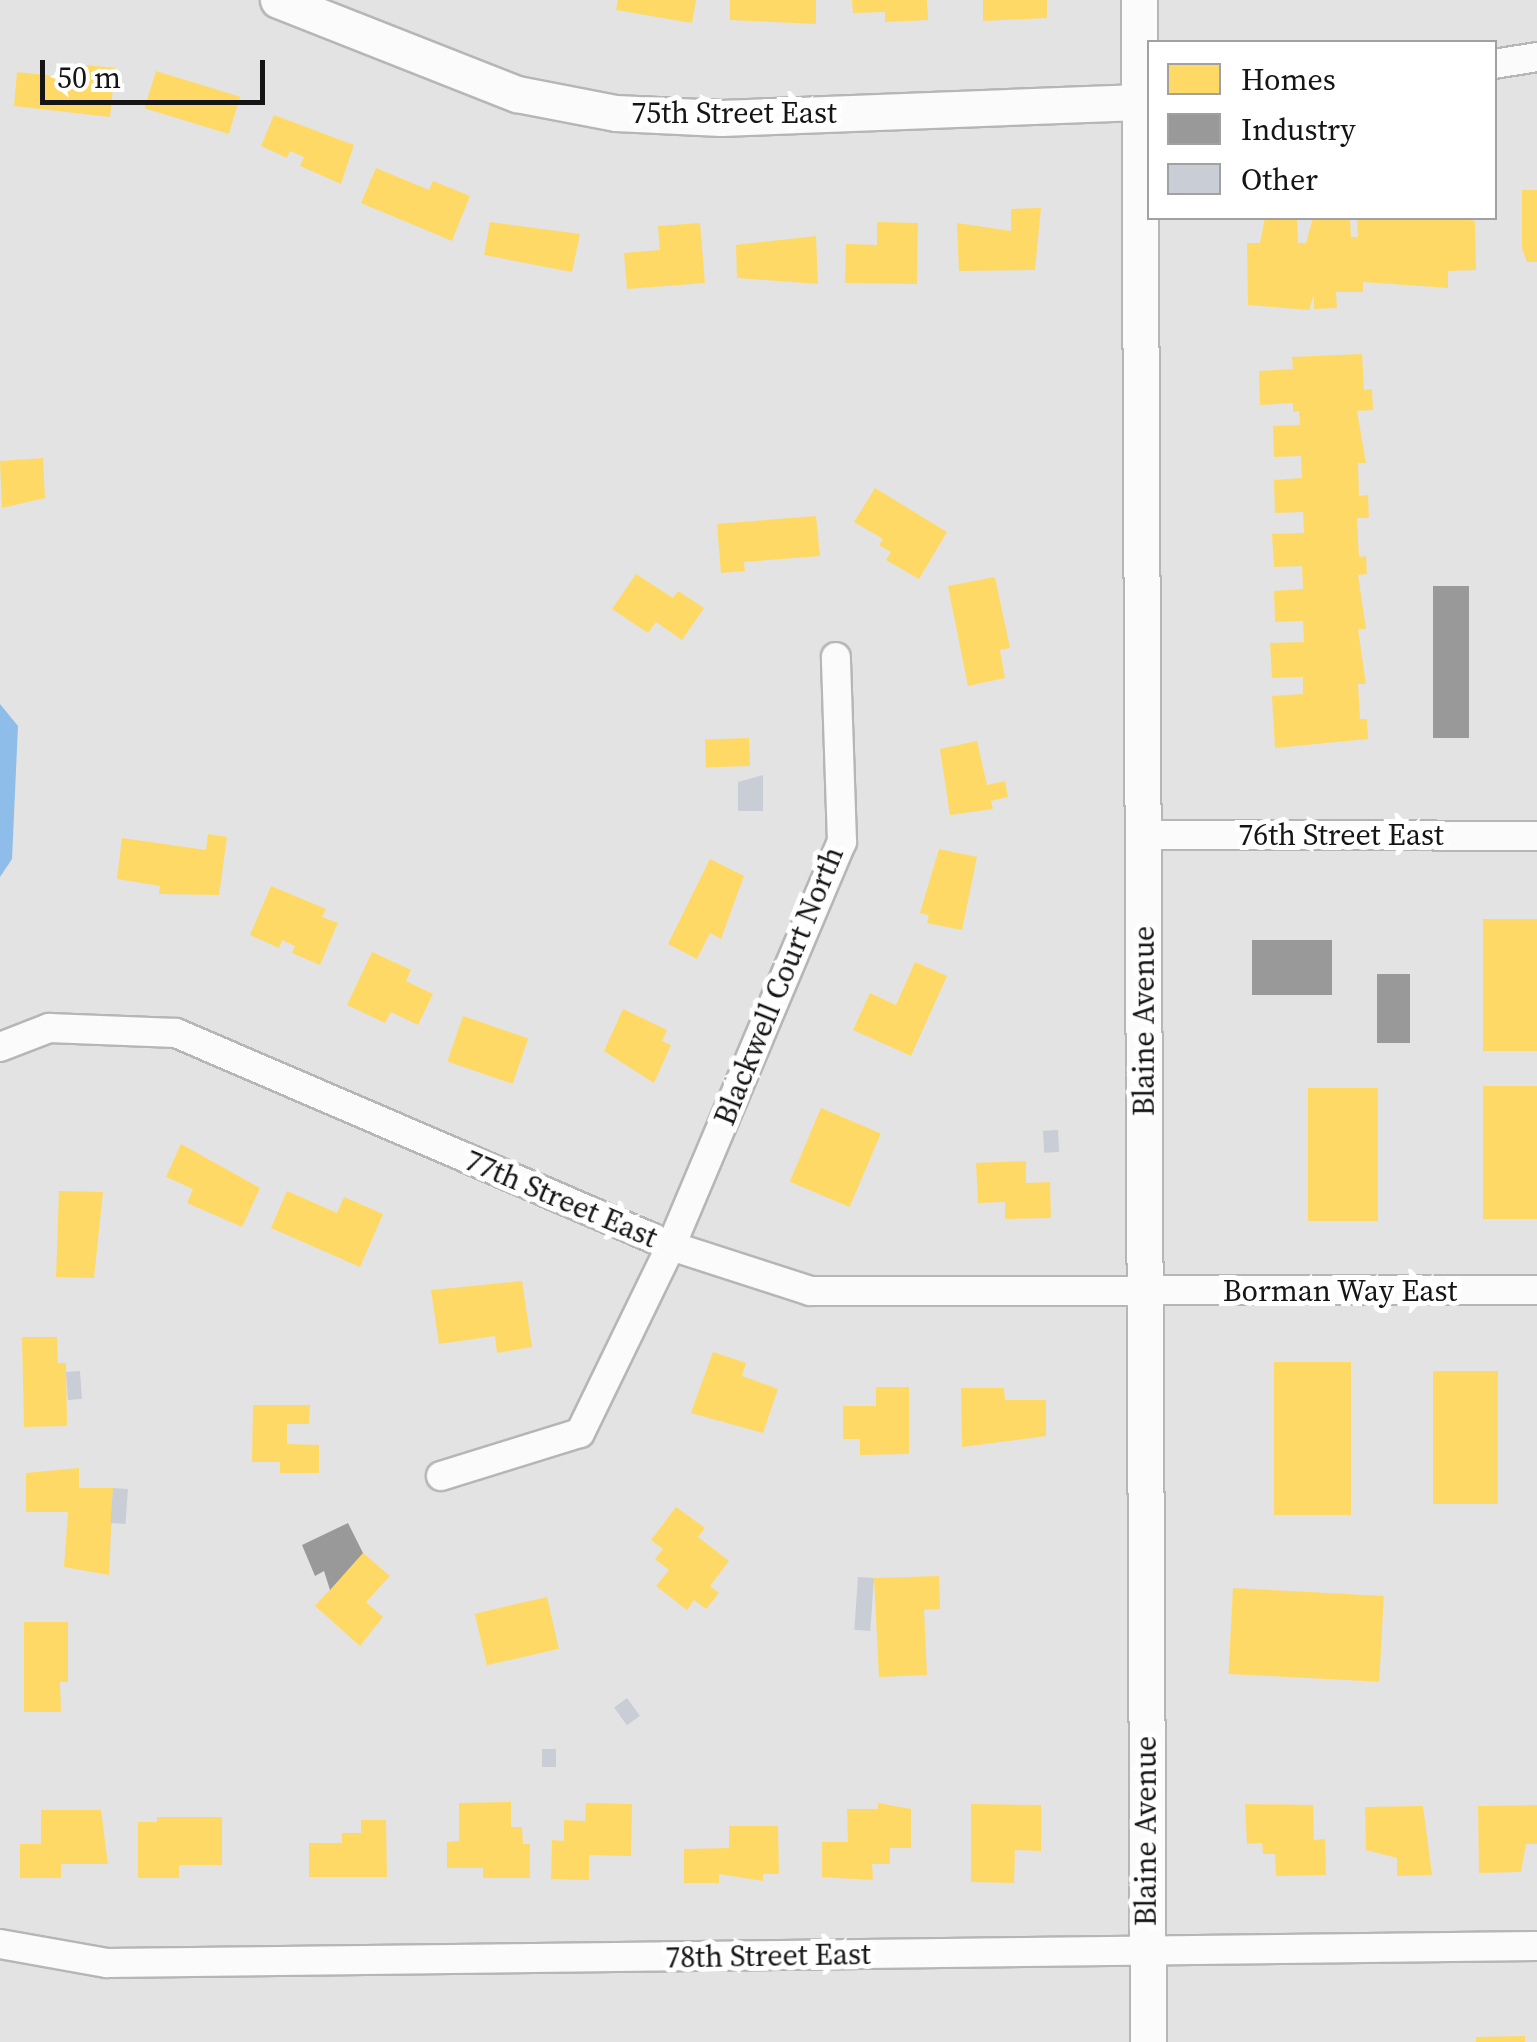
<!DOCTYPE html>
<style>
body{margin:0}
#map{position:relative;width:1537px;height:2042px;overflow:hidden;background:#e3e3e3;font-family:"Source Serif 4",serif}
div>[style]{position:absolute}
.water>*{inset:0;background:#8ebde9}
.homes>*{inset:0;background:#ffd966;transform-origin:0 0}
.industry>*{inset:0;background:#999;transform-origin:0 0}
.building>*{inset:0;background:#c9cdd5;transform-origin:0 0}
.roads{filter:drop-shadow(2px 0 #b6b6b6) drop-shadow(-2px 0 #b6b6b6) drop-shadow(0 2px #b6b6b6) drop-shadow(0 -2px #b6b6b6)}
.minor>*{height:28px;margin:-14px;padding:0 14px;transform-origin:14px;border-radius:14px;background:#fbfbfb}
.tertiary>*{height:35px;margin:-17.5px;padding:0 17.5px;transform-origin:17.5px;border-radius:17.5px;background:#fbfbfb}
span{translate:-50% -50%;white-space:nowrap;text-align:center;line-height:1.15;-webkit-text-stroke:10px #fff;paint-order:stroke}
.street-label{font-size:30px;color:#151516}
.legend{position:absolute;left:1147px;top:40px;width:350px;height:180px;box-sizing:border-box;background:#fff;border:2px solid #a1a1a2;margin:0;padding:12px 18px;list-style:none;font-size:30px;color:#151516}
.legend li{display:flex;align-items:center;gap:20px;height:50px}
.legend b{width:50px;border:2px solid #a1a1a2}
.scale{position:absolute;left:40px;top:60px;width:225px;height:45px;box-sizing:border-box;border:5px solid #151516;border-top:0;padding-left:12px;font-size:30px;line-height:35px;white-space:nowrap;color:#151516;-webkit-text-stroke:8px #fff;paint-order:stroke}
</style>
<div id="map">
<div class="water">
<div style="clip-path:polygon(0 704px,18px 726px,12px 859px,0 877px)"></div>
</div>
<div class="homes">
<div style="clip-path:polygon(618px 0,696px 0,692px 23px,616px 10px)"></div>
<div style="clip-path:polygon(730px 0,816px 0,816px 24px,730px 20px)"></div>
<div style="clip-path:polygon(852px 0,927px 0,928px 20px,885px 22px,885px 12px,853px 13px)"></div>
<div style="clip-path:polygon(983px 0,1047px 0,1047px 18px,983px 21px)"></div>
<div style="clip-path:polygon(75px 64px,115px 68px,110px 117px,14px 106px,17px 72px,73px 78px)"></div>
<div style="left:156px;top:71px;width:88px;height:39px;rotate:17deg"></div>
<div style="clip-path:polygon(274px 115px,354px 145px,341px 184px,300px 166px,304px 157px,290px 151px,287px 158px,261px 146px)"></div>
<div style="clip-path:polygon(376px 168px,429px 190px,433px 181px,470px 196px,452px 241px,361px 203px)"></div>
<div style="clip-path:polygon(1522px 190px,1537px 190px,1537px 262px,1527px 262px,1522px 248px)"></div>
<div style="clip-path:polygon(1041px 208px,1035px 270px,959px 271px,957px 223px,1011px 231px,1011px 209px)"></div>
<div style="clip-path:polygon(1265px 218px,1297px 218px,1298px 243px,1306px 243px,1313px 218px,1350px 218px,1351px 237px,1358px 237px,1357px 218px,1460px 218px,1475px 221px,1476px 270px,1448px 271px,1448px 288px,1363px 282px,1363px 292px,1336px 292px,1337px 308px,1314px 309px,1314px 294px,1309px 310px,1248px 305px,1247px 243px,1260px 243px)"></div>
<div style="clip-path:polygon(490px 222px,580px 234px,572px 272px,484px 255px)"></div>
<div style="clip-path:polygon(877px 222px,918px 223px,917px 284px,845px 283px,846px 244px,877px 245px)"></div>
<div style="clip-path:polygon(700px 223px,705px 283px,627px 289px,624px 253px,660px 250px,658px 226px)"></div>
<div style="clip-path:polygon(816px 236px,818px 284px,737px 278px,736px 245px)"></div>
<div style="clip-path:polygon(1362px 354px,1364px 390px,1372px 389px,1373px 410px,1357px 411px,1366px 463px,1358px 463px,1359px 496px,1368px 495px,1369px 518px,1357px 518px,1359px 557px,1366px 556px,1367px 574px,1358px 575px,1366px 629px,1358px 629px,1366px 684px,1358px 684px,1360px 719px,1367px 719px,1368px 739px,1275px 748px,1272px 696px,1303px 694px,1303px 677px,1272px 678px,1270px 643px,1304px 642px,1303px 621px,1275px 622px,1274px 591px,1303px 589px,1302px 566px,1274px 567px,1272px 534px,1304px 533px,1303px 512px,1275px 513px,1274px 480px,1302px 478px,1301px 456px,1274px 457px,1273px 426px,1300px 425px,1299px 411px,1293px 412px,1293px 403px,1260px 405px,1259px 371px,1293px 369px,1292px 357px)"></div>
<div style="clip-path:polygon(43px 458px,45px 498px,2px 508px,0 461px)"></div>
<div style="clip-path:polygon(875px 488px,947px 532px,919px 579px,886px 560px,891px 552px,879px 545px,883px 539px,854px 522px)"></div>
<div style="clip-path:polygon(816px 516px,820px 556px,744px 562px,745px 571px,721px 573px,717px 524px)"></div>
<div style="clip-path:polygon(636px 574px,673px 598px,678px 591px,704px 608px,682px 640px,656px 622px,648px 633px,612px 609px)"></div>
<div style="clip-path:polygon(995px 577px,1010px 648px,1000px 650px,1005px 678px,968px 686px,948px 586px)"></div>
<div style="left:749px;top:738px;width:28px;height:44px;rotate:88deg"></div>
<div style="clip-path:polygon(977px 741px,987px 785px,1005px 781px,1008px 797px,991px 801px,993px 809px,950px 815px,940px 749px)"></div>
<div style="clip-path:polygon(208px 834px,227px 837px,219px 895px,159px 894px,160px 886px,117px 879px,122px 838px,206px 850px)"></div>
<div style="clip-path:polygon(939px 849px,977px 857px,962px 930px,927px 923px,929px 915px,920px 913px)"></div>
<div style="clip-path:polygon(710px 859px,744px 876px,721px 939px,710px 933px,697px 959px,668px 944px)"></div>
<div style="clip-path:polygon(271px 886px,326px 909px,322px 917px,338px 923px,320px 965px,292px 953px,295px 946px,282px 940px,279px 948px,250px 935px)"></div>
<div style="left:1483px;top:919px;width:54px;height:132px"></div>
<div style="clip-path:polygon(372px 952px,411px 970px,406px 981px,433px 994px,418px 1025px,391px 1012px,385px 1023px,347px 1005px)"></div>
<div style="clip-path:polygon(915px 962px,947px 976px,911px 1056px,853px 1030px,870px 993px,896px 1005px)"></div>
<div style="clip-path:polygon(623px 1009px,667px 1030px,662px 1041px,671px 1045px,654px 1083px,604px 1051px)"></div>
<div style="left:463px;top:1016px;width:69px;height:48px;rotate:19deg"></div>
<div style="left:1537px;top:1086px;width:133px;height:54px;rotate:90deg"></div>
<div style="left:1308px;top:1088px;width:70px;height:133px"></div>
<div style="left:821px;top:1108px;width:65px;height:80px;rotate:23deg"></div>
<div style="clip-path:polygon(181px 1144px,260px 1188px,242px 1227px,187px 1203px,193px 1189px,166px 1177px)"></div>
<div style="clip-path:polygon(1026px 1161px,1026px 1183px,1050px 1182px,1051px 1218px,1005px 1219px,1005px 1202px,978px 1203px,976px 1163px)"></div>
<div style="clip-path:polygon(59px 1191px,103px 1192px,94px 1278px,56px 1277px)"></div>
<div style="clip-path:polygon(287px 1191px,337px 1213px,344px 1197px,383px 1214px,360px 1267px,271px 1228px)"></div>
<div style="clip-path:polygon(522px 1281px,532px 1347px,497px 1353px,495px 1336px,439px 1344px,431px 1290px)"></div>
<div style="clip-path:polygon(22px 1337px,57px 1337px,58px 1363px,66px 1363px,67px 1426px,24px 1427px)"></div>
<div style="clip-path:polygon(713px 1352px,746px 1363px,742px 1376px,778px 1389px,763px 1433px,691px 1413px)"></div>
<div style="left:1274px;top:1362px;width:77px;height:153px"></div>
<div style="left:1433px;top:1371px;width:65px;height:133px"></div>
<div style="clip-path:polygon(876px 1387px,909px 1387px,909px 1454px,860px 1455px,860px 1439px,843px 1439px,843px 1406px,876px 1406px)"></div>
<div style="clip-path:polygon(961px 1388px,1004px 1388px,1005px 1400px,1046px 1400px,1046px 1436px,962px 1447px)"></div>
<div style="clip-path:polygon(253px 1405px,310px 1405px,309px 1424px,287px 1424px,287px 1444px,319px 1445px,319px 1473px,280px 1473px,280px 1462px,252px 1462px)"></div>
<div style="clip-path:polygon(79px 1468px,79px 1488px,113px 1488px,109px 1575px,64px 1567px,68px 1512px,26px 1512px,26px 1473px)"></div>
<div style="clip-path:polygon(676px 1507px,705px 1528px,698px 1537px,729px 1561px,710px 1586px,719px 1593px,706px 1609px,694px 1600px,687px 1610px,656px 1586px,669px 1570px,655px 1559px,663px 1549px,651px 1540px)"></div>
<div style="clip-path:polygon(363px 1553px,390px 1576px,366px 1602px,383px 1617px,360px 1646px,315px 1606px)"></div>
<div style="clip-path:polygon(939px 1576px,940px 1609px,924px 1610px,927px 1675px,879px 1677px,874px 1578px)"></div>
<div style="left:1233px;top:1588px;width:151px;height:86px;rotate:3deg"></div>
<div style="left:547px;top:1597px;width:53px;height:74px;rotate:77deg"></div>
<div style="clip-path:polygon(24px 1622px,68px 1622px,68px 1682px,60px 1682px,61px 1712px,24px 1712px)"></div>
<div style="clip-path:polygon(511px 1802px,511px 1827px,522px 1827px,523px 1844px,530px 1844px,530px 1878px,483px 1878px,483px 1868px,447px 1868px,447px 1842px,459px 1841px,459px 1803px)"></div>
<div style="clip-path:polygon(586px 1803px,632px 1804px,631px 1856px,589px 1855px,589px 1880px,551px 1879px,552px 1840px,564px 1841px,564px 1820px,585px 1821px)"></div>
<div style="clip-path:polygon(878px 1803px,911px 1809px,911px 1848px,890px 1848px,890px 1864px,872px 1864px,873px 1880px,822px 1877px,822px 1842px,848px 1842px,847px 1809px,878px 1809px)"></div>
<div style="clip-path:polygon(971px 1804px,1041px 1805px,1041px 1851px,1015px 1850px,1014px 1883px,971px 1882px)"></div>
<div style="clip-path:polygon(1245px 1804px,1313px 1805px,1314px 1840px,1325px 1839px,1326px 1875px,1276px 1876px,1275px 1854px,1263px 1854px,1262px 1843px,1247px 1844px)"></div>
<div style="clip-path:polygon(1537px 1805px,1537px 1844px,1526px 1844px,1521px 1872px,1479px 1873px,1478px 1806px)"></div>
<div style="clip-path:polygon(1423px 1806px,1432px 1875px,1397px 1876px,1397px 1858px,1366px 1850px,1365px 1807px)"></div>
<div style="clip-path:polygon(41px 1810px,101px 1810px,108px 1864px,61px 1864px,61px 1878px,20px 1878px,20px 1844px,41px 1844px)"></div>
<div style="clip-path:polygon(157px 1817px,222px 1817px,222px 1865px,179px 1865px,179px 1878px,138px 1878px,138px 1822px,157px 1822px)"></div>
<div style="clip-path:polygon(361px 1820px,386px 1820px,387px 1877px,309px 1877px,309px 1843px,342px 1843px,342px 1833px,361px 1833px)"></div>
<div style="clip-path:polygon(729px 1826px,778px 1826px,779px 1874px,763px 1874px,763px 1881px,719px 1874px,719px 1883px,684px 1883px,684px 1849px,729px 1848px)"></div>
<div style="clip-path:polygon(1525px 2036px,1525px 2042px,1476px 2042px,1476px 2037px)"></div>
</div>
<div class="industry">
<div style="left:1433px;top:586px;width:36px;height:152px"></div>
<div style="left:1252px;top:940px;width:80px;height:55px"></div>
<div style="left:1377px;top:974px;width:33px;height:69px"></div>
<div style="clip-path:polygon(348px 1523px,363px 1553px,330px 1590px,324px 1571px,315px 1576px,302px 1545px)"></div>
</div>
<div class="building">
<div style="clip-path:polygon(763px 775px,763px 811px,738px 811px,738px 782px)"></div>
<div style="left:1058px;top:1130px;width:22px;height:15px;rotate:87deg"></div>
<div style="left:80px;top:1371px;width:28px;height:14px;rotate:86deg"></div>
<div style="left:113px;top:1488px;width:15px;height:35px;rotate:4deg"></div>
<div style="left:858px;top:1577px;width:16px;height:53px;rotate:4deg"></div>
<div style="left:627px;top:1698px;width:22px;height:16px;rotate:54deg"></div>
<div style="left:542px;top:1749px;width:14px;height:18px"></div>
</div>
<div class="roads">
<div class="minor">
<div style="left:1494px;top:64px;width:44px;rotate:-9.2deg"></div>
<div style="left:1144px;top:835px;width:393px;rotate:0.1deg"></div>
<div style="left:0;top:1047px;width:53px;rotate:-21.2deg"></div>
<div style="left:49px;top:1028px;width:127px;rotate:2.3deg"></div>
<div style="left:176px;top:1033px;width:539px;rotate:23.28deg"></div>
<div style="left:671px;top:1246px;width:146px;rotate:17.9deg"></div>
<div style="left:810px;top:1291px;width:727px;rotate:-0.08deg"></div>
<div style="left:441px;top:1476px;width:145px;rotate:-17.2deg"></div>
<div style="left:580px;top:1433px;width:208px;rotate:-64.1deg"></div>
<div style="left:671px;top:1246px;width:439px;rotate:-67.1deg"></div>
<div style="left:842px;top:842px;width:185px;rotate:-91.9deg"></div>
<div style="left:0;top:1944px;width:109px;rotate:10.1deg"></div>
<div style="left:107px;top:1963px;width:1430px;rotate:-0.68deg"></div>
</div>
<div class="tertiary">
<div style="left:278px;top:0;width:257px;rotate:21.5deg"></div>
<div style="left:517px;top:94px;width:101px;rotate:10.9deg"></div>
<div style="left:616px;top:113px;width:105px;rotate:2.7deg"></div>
<div style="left:721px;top:118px;width:419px;rotate:-2.2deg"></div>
<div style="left:1139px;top:0;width:2042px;rotate:89.75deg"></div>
</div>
</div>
<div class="street-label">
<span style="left:734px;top:113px">75th Street East</span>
<span style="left:1341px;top:835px">76th Street East</span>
<span style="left:779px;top:986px;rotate:-68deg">Blackwell Court North</span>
<span style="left:1144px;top:1021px;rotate:-90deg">Blaine Avenue</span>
<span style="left:561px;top:1199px;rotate:23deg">77th Street East</span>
<span style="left:1340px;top:1291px">Borman Way East</span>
<span style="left:1146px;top:1831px;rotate:-90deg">Blaine Avenue</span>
<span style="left:768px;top:1956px;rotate:-1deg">78th Street East</span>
</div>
<ul class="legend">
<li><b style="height:28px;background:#ffd966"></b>Homes</li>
<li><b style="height:28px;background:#999"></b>Industry</li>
<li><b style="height:28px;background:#c9cdd5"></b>Other</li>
</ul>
<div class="scale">50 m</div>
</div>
